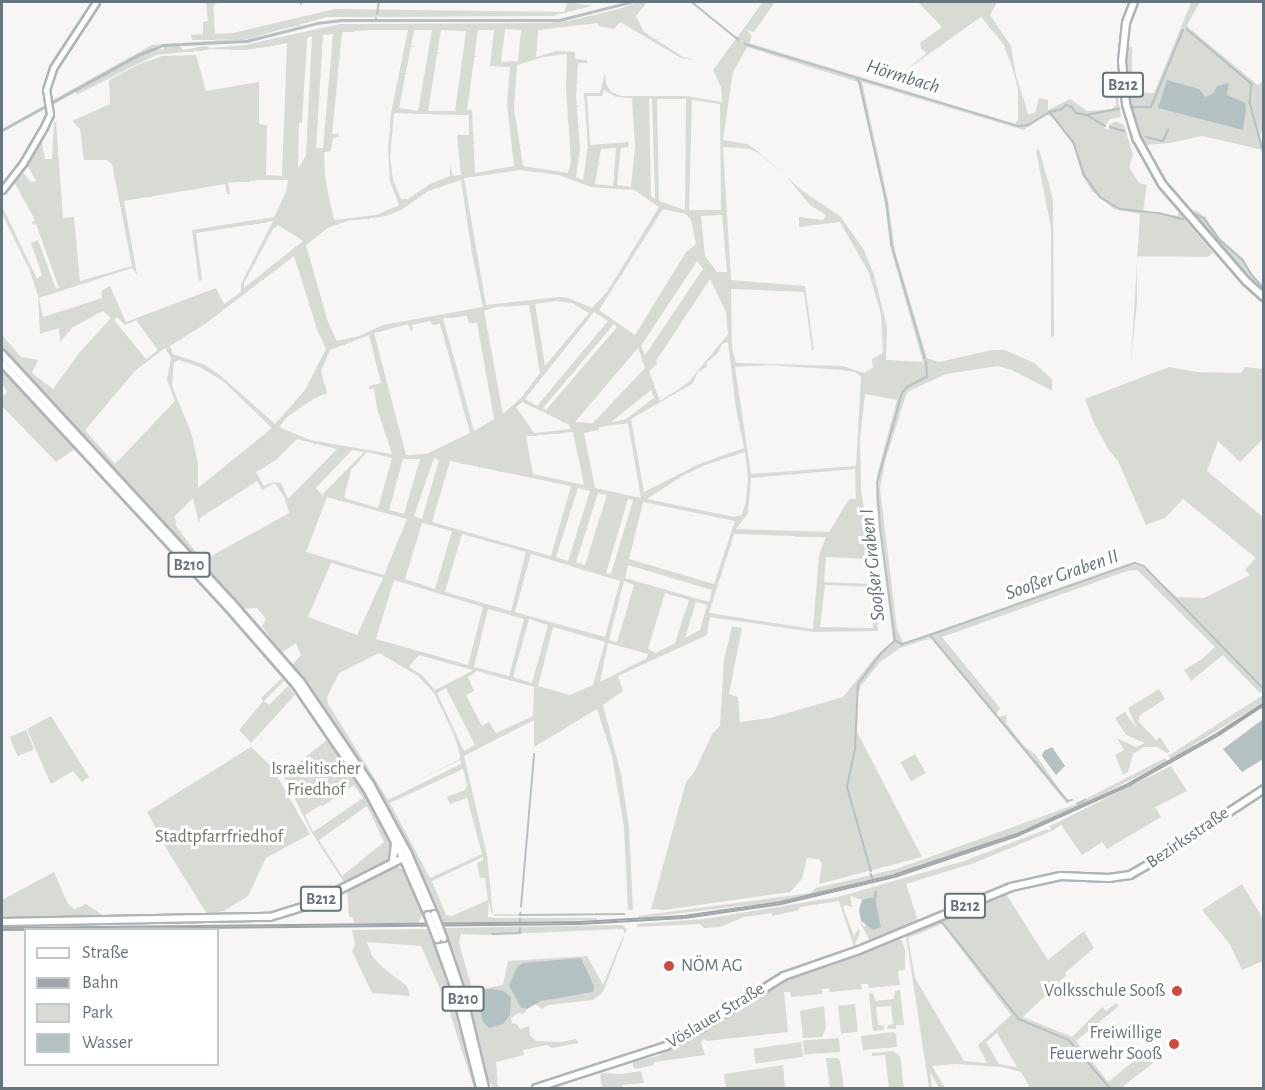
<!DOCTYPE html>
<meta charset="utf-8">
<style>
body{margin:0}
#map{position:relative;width:1265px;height:1090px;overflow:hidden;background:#f7f6f4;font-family:"Alegreya Sans",sans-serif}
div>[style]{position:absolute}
.green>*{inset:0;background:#d7dbd4;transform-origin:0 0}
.water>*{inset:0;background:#b4c1c3}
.stream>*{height:1.5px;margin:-0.75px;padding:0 0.75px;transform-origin:0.75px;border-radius:0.75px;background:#b4c1c3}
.canal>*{height:3px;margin:-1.5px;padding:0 1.5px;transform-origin:1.5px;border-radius:1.5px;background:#b4c1c3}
.roads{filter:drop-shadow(2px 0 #aeb5b8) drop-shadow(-2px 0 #aeb5b8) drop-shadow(0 2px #aeb5b8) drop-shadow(0 -2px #aeb5b8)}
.secondary>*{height:5px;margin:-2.5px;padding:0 2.5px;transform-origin:2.5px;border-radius:2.5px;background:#fff}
.primary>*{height:6px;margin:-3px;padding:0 3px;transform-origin:3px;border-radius:3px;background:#fff}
.rail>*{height:4px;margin-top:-2px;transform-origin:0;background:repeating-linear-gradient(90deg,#fff 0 4.5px,#9ea6a9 0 9px);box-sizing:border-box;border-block:2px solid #9ea6a9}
.bridges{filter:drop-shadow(2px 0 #b0b5b8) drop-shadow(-2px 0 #b0b5b8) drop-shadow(0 2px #b0b5b8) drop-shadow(0 -2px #b0b5b8)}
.primary-bridge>*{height:6px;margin:-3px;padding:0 3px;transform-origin:3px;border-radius:3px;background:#fff}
.dots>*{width:16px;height:16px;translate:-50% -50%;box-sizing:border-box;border:3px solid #fff;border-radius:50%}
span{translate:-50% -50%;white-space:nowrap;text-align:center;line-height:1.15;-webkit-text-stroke:6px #fff;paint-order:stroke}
.shield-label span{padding:2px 4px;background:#fff;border:2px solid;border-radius:4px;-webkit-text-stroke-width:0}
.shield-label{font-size:16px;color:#65757c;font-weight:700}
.park-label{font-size:18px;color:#6d7a67}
.street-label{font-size:18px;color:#65757c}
.poi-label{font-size:18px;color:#65757c}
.left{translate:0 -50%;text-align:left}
.right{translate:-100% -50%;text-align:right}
.water-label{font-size:20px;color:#607477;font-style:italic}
.frame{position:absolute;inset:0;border:3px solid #65757c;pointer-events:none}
.legend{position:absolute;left:24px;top:928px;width:195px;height:138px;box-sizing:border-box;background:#fff;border:2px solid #c1c8cb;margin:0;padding:8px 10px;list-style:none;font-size:18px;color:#65757c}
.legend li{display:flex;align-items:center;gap:12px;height:30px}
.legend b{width:30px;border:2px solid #c1c8cb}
</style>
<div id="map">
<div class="green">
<div style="clip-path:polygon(evenodd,206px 2px,213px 2px,215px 34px,233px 33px,335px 9px,564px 12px,568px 2px,592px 6px,552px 16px,327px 17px,243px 40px,159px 45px,117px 67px,155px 49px,163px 50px,164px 46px,180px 46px,183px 50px,205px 46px,210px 48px,245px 45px,340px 24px,547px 23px,568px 21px,619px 9px,637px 2px,647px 2px,636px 16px,644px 32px,683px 57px,698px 61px,681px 58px,620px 22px,614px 29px,598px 26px,598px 23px,538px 30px,536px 57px,557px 51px,575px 52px,575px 59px,587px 60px,587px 63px,578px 63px,576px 96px,580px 149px,576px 177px,583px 180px,588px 146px,584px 93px,600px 93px,605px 72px,606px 84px,611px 92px,621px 96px,686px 96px,722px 102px,721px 87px,713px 70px,763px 2px,775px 2px,754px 32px,747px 30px,752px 36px,749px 43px,1015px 124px,1018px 120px,1018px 89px,1014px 74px,1004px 45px,981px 17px,902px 73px,927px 53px,921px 49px,920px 43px,942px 27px,918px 2px,997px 2px,990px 15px,1011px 46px,1016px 75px,1028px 114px,1035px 113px,1039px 98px,1048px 100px,1048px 110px,1070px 99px,1087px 111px,1112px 109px,1116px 105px,1114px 74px,1121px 117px,1110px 119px,1104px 128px,1109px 130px,1109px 125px,1116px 121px,1124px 125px,1133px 155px,1129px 167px,1139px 183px,1147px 185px,1143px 211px,1178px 216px,1178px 212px,1213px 253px,1207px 257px,1137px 256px,1137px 302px,1131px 361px,1140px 214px,1114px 209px,1092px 191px,1082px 175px,1074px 146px,1053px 118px,1048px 115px,1041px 117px,1024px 130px,862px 82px,888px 200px,895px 251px,927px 358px,939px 362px,992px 350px,1005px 350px,1034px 363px,1052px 379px,1052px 391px,1012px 370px,998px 366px,946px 374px,907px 392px,885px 461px,880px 489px,897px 629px,903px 643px,1128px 564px,1142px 566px,1177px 597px,1204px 598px,1250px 575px,1245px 570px,1256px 558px,1183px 499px,1165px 518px,1146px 525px,1118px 461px,1108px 449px,1093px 421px,1085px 399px,1169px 367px,1197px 372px,1241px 373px,1245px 367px,1263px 369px,1263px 439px,1240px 462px,1218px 441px,1207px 471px,1263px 517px,1263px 691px,1260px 693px,1223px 655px,1191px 681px,1184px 670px,1202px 659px,1215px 647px,1137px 570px,1127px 571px,942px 637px,1000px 708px,995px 716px,931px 638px,900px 648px,880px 662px,861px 686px,858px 694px,857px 732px,922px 857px,819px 884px,822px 863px,819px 859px,807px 858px,802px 879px,790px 892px,664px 910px,651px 909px,686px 782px,695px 771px,712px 734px,720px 726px,724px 660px,732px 626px,742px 628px,729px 694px,738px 697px,740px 722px,770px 718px,843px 697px,876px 656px,893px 641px,876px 500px,877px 475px,897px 400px,865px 394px,860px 439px,861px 490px,876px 585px,878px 631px,814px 632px,710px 617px,707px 635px,618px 676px,623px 691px,603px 705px,621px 774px,629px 827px,633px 910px,628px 910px,624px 827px,612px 756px,597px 709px,534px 747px,534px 720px,464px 756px,487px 855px,493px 914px,599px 915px,495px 916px,491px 912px,489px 900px,488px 917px,495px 918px,597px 918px,597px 920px,440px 923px,418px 868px,374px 786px,292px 665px,301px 655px,296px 643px,281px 653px,262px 626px,266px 619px,257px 608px,241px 609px,2px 349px,2px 335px,21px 357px,38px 360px,32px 373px,53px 389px,80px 352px,111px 318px,103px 311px,73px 327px,60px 342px,59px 328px,40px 334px,38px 296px,30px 271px,2px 214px,2px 206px,37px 279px,42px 275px,31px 243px,38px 240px,56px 289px,59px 288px,36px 224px,33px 225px,32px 222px,35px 220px,13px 180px,21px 171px,31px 182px,36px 181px,26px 163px,41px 139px,45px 159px,52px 159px,54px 122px,56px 122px,63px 218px,74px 217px,80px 281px,132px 266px,112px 164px,106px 160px,84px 160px,80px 129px,72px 121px,110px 104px,109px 80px,142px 63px,162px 56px,196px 55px,206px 91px,259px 82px,259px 124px,267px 125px,266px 175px,282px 176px,287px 43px,246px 50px,213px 49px,156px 55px,78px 94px,74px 92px,53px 104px,51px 101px,152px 45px,238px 39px,192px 40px,191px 35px,203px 34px,203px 22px,208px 21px,206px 2px,505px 29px,521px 30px,518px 61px,501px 62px,505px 29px,206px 2px,370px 30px,408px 30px,391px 113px,388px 150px,390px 181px,399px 205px,376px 215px,334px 220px,325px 178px,324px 152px,331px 151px,333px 138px,339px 137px,339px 134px,332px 134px,342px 32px,370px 30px,206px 2px,414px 30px,432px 30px,418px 111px,399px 108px,414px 30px,206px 2px,441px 30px,466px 31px,455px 111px,428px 111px,441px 30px,206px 2px,478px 30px,494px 30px,490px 66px,510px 67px,507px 104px,514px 166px,475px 173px,472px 110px,467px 110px,478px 30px,206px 2px,333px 34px,323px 148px,316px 148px,323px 35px,333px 34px,206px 2px,312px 36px,306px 155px,298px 169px,299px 123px,302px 122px,307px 38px,312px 36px,206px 2px,747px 47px,858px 82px,885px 202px,890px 246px,923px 362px,886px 360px,887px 327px,874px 275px,864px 250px,840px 216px,804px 192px,755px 149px,747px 144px,723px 140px,733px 72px,747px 47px,206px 2px,567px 54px,566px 89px,571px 162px,568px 173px,523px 166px,514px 108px,517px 65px,543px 57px,567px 54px,206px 2px,604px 90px,616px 97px,632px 98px,635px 146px,631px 187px,617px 185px,621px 148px,629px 147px,628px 142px,590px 145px,587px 96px,602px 96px,604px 90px,206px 2px,649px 98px,652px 99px,655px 199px,651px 196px,649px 98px,206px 2px,657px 99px,686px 99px,685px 210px,659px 201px,657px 99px,206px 2px,692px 100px,720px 104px,721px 210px,689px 210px,692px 100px,206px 2px,394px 113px,469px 115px,469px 135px,457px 135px,461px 175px,453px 176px,450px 165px,450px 176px,430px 184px,408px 199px,401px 199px,393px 180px,390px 157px,394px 113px,206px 2px,723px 147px,750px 149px,758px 153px,787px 177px,810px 205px,826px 215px,823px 220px,799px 217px,799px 227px,840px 222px,869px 273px,881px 314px,883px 353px,872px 359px,873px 368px,864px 373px,843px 366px,736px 363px,732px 348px,731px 289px,804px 292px,812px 350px,814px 350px,805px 286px,731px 280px,723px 147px,206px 2px,616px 148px,613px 186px,595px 184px,601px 149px,616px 148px,206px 2px,520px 170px,559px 175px,591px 187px,634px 190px,659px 207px,607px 292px,592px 308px,568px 298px,559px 297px,486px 305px,464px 178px,520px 170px,206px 2px,260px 180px,288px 180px,286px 192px,274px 217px,192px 230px,199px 281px,202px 280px,196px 233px,273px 221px,241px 284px,241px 292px,224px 304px,216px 288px,126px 322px,110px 286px,101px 291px,102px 298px,43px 317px,39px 298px,132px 268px,137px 275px,124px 201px,225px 184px,227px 194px,230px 194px,228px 183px,260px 180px,206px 2px,461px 180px,472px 254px,483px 307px,383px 325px,359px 336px,337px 341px,328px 322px,306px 245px,329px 227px,347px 221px,386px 216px,401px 210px,428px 191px,461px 180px,206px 2px,663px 209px,686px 214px,691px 220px,696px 244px,686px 252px,635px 335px,599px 310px,663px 209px,206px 2px,722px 215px,727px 272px,717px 272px,705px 256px,701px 216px,722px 215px,206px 2px,278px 225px,303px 241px,244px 288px,244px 283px,273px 229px,278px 225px,206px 2px,294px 256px,317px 329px,326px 349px,305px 390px,275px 424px,221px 376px,205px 365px,173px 354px,170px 346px,205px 324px,294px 256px,206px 2px,697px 261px,703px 269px,645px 355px,641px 346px,697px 261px,206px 2px,710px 279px,726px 312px,728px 334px,688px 383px,660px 401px,649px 371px,657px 364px,656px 361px,710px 279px,206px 2px,556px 301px,572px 303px,589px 313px,545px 366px,535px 304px,556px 301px,206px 2px,529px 305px,540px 373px,521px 398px,503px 414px,484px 311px,496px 307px,529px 305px,206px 2px,594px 312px,608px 321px,537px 406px,525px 399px,594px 312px,206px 2px,467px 316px,469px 323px,477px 323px,494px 419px,474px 431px,443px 318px,467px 316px,206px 2px,117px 317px,125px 325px,136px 320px,158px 350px,146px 359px,114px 320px,117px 317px,206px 2px,430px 321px,433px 325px,440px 324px,470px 433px,426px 454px,406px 455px,374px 333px,408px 324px,411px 331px,413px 330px,412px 325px,430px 321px,206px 2px,614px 324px,617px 327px,546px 410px,543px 408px,614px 324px,206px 2px,369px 335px,381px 383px,369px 386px,369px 389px,374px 389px,377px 409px,392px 454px,310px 440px,279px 427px,288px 416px,315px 398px,327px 393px,321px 371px,330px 350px,369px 335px,206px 2px,728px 342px,736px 409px,744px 448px,699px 464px,644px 492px,631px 419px,692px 384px,698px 372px,707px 367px,706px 363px,718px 353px,722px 344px,728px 342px,206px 2px,165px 348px,171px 358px,167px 380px,175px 401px,115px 464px,85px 430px,135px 371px,165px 348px,206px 2px,638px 348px,645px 368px,593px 423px,575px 422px,638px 348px,206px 2px,179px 360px,200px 367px,223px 381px,272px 428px,198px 488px,198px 463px,191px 432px,172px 386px,174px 363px,179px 360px,206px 2px,770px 365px,842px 370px,855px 372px,861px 377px,856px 466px,751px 474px,735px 367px,770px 365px,206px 2px,651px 390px,654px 398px,626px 419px,610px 423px,651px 390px,206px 2px,522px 402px,568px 424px,571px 429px,534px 433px,516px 407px,522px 402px,206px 2px,628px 423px,641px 498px,595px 488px,584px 433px,599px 430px,599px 427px,628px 423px,206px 2px,573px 432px,584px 485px,533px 474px,526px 436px,573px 432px,206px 2px,297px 439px,337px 449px,288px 499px,281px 483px,274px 482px,264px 486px,256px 472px,276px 460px,297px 439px,206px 2px,352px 450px,364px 452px,322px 495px,316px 488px,352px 450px,206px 2px,367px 452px,392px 458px,378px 508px,344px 498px,351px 470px,367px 452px,206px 2px,745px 452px,748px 478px,746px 501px,742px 515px,734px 517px,647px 499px,682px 476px,705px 465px,745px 452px,206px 2px,434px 458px,439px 460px,422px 519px,414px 516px,434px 458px,206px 2px,403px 459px,420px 459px,404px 514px,389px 510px,403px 459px,206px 2px,450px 461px,571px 486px,551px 556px,432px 522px,450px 461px,206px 2px,855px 469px,856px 499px,849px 499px,829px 532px,736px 529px,748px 513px,751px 478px,855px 469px,206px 2px,257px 481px,262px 490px,275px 483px,285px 498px,289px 513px,206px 559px,201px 559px,176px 526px,175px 516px,193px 498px,199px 524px,200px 518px,257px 481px,206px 2px,578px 488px,590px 491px,568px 561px,556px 557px,578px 488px,206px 2px,598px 493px,607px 495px,585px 565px,576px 562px,598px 493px,206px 2px,327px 497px,407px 519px,384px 575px,306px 552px,327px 497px,206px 2px,628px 499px,633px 500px,611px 574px,606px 573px,628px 499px,206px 2px,643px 502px,735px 521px,714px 584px,629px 559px,643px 502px,206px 2px,422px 523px,452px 531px,435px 589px,405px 579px,422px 523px,206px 2px,462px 534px,526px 552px,511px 611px,445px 592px,462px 534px,206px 2px,734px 534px,826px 537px,819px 555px,813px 629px,709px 613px,734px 534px,206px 2px,531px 554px,620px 581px,605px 637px,515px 612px,531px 554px,206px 2px,826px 557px,867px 559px,871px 584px,824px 582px,826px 557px,206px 2px,331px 563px,383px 578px,357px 635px,308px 617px,331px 563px,206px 2px,628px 565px,712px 590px,709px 602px,625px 578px,628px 565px,206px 2px,394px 580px,483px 607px,468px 665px,376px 639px,394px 580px,206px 2px,624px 581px,634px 585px,617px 642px,609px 640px,624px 581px,206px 2px,825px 585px,871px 587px,873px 628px,820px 627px,825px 585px,206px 2px,665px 593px,689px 600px,675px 643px,656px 653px,648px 649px,665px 593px,206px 2px,696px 602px,707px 605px,700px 630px,685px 638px,696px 602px,206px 2px,488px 609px,524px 619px,509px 676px,474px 667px,488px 609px,206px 2px,529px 619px,548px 625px,532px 683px,513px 677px,529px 619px,206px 2px,553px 627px,605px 642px,593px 685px,570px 695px,538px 686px,553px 627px,206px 2px,608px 643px,648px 654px,647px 658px,600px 682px,608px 643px,206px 2px,379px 653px,418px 676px,434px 693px,453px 732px,460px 755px,460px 759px,414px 782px,460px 760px,461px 764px,388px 800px,328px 704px,327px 697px,339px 673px,379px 653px,206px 2px,419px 655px,472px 670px,472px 671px,435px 690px,423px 676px,409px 667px,419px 655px,206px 2px,477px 671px,534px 687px,533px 716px,496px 733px,489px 722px,482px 726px,466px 695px,474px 691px,468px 677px,477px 671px,206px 2px,446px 688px,475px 745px,464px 751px,437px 693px,446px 688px,206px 2px,463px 769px,467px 785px,465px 790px,447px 797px,450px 804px,467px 798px,482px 854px,430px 878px,390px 803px,463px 769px,206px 2px,483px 857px,483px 860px,477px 863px,480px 878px,485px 878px,488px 900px,452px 916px,446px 915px,432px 881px,483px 857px)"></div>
<div style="clip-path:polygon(1200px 2px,1187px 25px,1189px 28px,1258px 85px,1263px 81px,1263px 131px,1260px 134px,1263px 150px,1202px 136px,1170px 143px,1145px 145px,1130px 110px,1125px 71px,1126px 45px,1132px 47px,1132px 84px,1137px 92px,1154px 93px,1191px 3px)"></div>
<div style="clip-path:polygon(1039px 149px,1053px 199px,1054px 335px,1051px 338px,1051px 228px,1036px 151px)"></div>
<div style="clip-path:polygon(1188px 210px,1197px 211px,1205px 217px,1220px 238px,1243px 259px,1244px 264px,1263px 287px,1263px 293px)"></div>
<div style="clip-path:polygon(2px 368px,34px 403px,76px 448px,56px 462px,2px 406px,2px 397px,7px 392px,2px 383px)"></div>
<div style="clip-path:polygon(282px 678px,284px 681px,264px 701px,269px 705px,288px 686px,295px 695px,251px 743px,239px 730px,263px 701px,261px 698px)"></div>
<div style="clip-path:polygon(1159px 689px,1165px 699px,1140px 715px,1138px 721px,1156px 740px,1160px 737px,1170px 752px,1167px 753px,1157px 747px,1144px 747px,1133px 754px,1128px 772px,1123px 775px,1115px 755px,1124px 750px,1117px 738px,1136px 747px,1145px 743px,1126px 735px,1115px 718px,1125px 712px,1137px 729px,1128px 708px)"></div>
<div style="clip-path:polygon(1263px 695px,1263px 702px,1171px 759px,1168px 756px)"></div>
<div style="clip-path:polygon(1007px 715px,1006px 723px,1024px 746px,1035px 754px,1069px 803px,1067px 804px,996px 717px)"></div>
<div style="clip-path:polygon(51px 716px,89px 777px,82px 782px,73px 771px,51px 784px,46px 773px,27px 729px)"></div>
<div style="left:26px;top:730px;width:21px;height:18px;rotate:67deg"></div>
<div style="clip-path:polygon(evenodd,328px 739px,362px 788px,392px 846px,391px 857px,387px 861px,345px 884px,312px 833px,283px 775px,328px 739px,354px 785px,363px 798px,313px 832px,305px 815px,321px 805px,323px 806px,354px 785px,328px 739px,367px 806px,384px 842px,342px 876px,319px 840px,367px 806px)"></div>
<div style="clip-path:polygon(251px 747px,272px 767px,310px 834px,266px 858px,248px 896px,224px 911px,207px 914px,169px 853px,147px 812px)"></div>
<div style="left:915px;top:754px;width:22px;height:17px;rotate:60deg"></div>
<div style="clip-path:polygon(1165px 758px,1168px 761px,1087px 802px,1014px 834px,928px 864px,834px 891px,782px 901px,639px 918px,638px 916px,810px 893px,816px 888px,896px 869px,1074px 805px)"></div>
<div style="clip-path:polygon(1171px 766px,1187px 791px,1152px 809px,1156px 808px,1161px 817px,1107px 849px,1102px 842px,1082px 855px,1061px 825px,1052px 831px,974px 863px,906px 884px,918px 921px,870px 941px,859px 921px,865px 927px,872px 897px,862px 900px,850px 896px,852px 907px,845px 905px,843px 907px,854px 936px,859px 928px,860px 933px,854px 947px,839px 901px,800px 907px,799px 910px,772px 916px,772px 913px,744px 917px,720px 927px,704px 928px,700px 924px,637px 927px,637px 924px,704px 919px,838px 897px,964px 861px,1047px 829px,1051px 831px,1050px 826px)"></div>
<div style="clip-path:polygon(397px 866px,406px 872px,424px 913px,418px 923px,354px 923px,353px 918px,349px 916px,347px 891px,366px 882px,366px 879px)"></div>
<div style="clip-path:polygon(54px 872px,68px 904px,75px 909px,86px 904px,103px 915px,2px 919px,2px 900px)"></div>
<div style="clip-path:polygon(1242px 884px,1264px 920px,1263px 961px,1242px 970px,1229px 943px,1202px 910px)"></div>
<div style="clip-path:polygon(evenodd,1035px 885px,1006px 894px,1048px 960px,1084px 931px,1094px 948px,1065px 973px,1067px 975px,1023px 1017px,1072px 1037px,1102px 1007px,1106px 1011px,1116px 1003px,1119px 1006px,1076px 1041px,1108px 1082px,1145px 1052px,1153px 1063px,1121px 1088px,1030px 1088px,1021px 1072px,1002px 1067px,956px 1064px,932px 1066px,945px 1088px,939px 1088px,930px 1072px,932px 1088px,929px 1088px,906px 935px,1016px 887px,1035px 885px,942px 924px,1011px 1015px,978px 1045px,987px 1063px,964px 1061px,915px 978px,908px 938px,942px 924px,1035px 885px,997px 1033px,1017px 1067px,1016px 1067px,999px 1064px,986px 1042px,997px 1033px)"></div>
<div style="clip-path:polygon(623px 925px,627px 930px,625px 934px,623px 929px,487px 935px,461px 934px,459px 943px,472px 989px,477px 990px,503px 985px,508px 961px,587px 956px,603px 985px,623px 936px,624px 937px,603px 992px,593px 1000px,548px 1005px,542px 1009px,535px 1004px,541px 1001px,573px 994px,586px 994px,584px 962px,521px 1008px,527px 1009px,523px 1014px,519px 1013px,511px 1018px,512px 1023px,517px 1024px,520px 1029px,529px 1026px,530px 1035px,536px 1041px,562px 1042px,576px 1039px,579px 1043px,552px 1048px,547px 1045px,523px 1050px,524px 1055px,496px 1062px,498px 1088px,493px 1087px,488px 1081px,467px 1000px,443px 928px)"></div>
<div style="clip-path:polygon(431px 929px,457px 1002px,477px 1088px,474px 1088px,447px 1004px,421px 946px,367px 942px,372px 956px,382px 967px,407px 986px,410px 996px,372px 993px,352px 951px,355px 945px,352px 930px)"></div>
<div style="clip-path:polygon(898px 937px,902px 941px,905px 950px,905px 970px,898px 971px,900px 985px,869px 988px,868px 984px,861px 984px,862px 989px,830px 992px,829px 988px,822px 989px,822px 994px,791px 997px,790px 992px,784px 992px,788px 1032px,707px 1041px,704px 1039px,701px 1042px,705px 1055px,654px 1062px,654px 1065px,636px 1069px,633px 1067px,633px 1062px,658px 1056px,724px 1017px,726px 1020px,726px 1016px,760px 993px,801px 973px)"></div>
<div style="clip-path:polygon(900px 990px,904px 1025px,896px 1025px,896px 1029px,887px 1029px,888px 1025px,893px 1024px,891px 1006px,876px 1007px,878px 1025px,884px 1026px,884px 1030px,873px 1031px,869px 994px,873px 993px,875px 1001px,894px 999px,895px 991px)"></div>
<div style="left:855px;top:1004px;width:28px;height:17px;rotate:84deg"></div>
<div style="clip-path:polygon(824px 1006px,826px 1028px,822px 1037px,803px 1038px,800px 1011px)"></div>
<div style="clip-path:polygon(893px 1032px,896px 1034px,897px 1047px,863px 1050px,861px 1036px)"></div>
<div style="left:839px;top:1038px;width:14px;height:36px;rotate:86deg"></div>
<div style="left:801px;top:1042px;width:15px;height:48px;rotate:82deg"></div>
<div style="clip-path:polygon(893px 1051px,900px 1056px,904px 1088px,889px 1088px,885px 1055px,872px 1056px,872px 1053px)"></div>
<div style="clip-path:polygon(826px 1058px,838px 1058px,840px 1061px,844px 1088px,830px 1088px)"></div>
<div style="clip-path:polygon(783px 1065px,785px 1088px,726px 1088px,724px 1074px)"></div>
<div style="clip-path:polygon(641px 1071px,644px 1083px,622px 1085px,622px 1088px,602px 1088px,600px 1075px,603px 1073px,622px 1074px)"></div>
</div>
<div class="water">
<div style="clip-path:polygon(1167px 80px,1199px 89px,1205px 97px,1214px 93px,1217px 86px,1229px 83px,1227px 95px,1245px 103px,1246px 109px,1243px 130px,1158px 108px)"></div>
<div style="clip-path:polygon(1262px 720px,1263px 759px,1242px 772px,1223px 749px)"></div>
<div style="clip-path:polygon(1052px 747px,1065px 766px,1056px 775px,1042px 756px,1044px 751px)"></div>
<div style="clip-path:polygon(872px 897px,875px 899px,881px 927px,873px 930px,861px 921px,859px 910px,862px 900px)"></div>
<div style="clip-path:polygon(581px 958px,594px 986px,593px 992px,541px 1001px,527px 1009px,521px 1008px,509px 985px,517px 967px,523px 963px)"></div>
<div style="clip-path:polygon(492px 989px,503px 991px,511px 997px,510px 1015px,503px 1024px,489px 1028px,483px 1022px,477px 997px,481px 990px)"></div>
</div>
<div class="stream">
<div style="left:692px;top:2px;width:60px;rotate:39deg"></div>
<div style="left:301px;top:4px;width:2px;rotate:-63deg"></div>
<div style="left:377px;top:14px;width:12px;rotate:-81deg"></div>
<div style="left:376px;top:20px;width:1px;rotate:-90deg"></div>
<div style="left:1187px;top:29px;width:85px;rotate:40.2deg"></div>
<div style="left:1252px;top:84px;width:19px;rotate:96deg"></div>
<div style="left:1250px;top:103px;width:52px;rotate:74.4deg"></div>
<div style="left:745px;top:44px;width:286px;rotate:16.7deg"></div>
<div style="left:1019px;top:126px;width:10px;rotate:-6deg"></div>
<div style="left:1029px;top:125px;width:25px;rotate:-32deg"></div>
<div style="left:1050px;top:112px;width:39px;rotate:52deg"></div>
<div style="left:1074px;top:143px;width:35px;rotate:72deg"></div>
<div style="left:1085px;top:176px;width:26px;rotate:54deg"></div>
<div style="left:1100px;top:197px;width:23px;rotate:31deg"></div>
<div style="left:1120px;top:209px;width:39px;rotate:6deg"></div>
<div style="left:1159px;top:213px;width:25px;rotate:14deg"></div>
<div style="left:857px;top:78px;width:6px;rotate:59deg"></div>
<div style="left:860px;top:83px;width:124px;rotate:77.4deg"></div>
<div style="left:887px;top:204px;width:41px;rotate:83deg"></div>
<div style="left:892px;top:245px;width:118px;rotate:73.7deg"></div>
<div style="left:1130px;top:107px;width:21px"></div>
<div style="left:1151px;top:107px;width:83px;rotate:-67.4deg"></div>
<div style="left:1051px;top:112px;width:11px;rotate:-15deg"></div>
<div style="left:1062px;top:109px;width:6px;rotate:-45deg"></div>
<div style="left:1066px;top:105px;width:6px;rotate:18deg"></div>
<div style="left:1072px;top:107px;width:7px;rotate:56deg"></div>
<div style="left:1076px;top:113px;width:11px;rotate:10deg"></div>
<div style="left:1087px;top:115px;width:33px;rotate:-11deg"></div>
<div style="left:1087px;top:115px;width:21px;rotate:31deg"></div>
<div style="left:1110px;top:127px;width:15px;rotate:16deg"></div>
<div style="left:1146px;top:137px;width:17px;rotate:13deg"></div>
<div style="left:1163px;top:141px;width:12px;rotate:-66deg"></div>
<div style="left:1192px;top:213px;width:13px;rotate:23deg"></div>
<div style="left:1204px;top:218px;width:27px;rotate:54deg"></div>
<div style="left:1220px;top:240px;width:30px;rotate:41deg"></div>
<div style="left:1243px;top:260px;width:17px;rotate:59deg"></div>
<div style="left:1252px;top:275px;width:18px;rotate:47deg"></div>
<div style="left:930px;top:635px;width:216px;rotate:50.3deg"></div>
<div style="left:1068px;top:801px;width:4px;rotate:-14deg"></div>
<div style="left:896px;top:641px;width:7px;rotate:27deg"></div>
<div style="left:902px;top:644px;width:29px;rotate:-18deg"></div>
<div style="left:930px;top:635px;width:217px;rotate:-19.4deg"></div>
<div style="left:1135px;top:563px;width:9px;rotate:18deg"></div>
<div style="left:1144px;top:566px;width:172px;rotate:45.7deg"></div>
<div style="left:1077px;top:804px;width:9px;rotate:-27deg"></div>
<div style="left:871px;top:872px;width:88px;rotate:-105.8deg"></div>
<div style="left:847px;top:787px;width:39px;rotate:-78deg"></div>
<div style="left:855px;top:749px;width:65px;rotate:-87.4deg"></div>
<div style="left:858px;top:684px;width:39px;rotate:-53deg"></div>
<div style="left:881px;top:653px;width:18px;rotate:-41deg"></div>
<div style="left:895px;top:641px;width:114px;rotate:-97.6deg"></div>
<div style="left:880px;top:528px;width:45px;rotate:-93.8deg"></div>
<div style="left:877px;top:483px;width:93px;rotate:-74.5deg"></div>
<div style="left:902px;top:393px;width:8px;rotate:-50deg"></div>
<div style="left:907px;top:387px;width:22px;rotate:-27deg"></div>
<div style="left:927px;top:377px;width:15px;rotate:-94deg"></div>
<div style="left:871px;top:874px;width:5px;rotate:68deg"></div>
<div style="left:875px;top:899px;width:7px;rotate:-82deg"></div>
<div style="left:521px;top:907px;width:153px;rotate:-85.1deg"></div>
<div style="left:521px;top:913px;width:2px;rotate:117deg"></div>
<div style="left:520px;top:915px;width:104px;rotate:-0.6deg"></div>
<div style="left:520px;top:922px;width:3px;rotate:-90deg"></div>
<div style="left:492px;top:934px;width:28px;rotate:-2deg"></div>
<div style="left:520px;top:933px;width:4px;rotate:-90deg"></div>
<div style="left:907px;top:934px;width:31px;rotate:-22deg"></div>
<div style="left:936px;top:922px;width:7px;rotate:8deg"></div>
<div style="left:943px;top:923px;width:122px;rotate:51.6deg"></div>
<div style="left:1019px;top:1019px;width:54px;rotate:22.8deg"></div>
<div style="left:1069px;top:1040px;width:63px;rotate:49.5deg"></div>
</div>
<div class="canal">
<div style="left:2px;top:130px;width:155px;rotate:-28.9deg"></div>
<div style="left:138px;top:55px;width:27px;rotate:-22deg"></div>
<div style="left:163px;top:45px;width:83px;rotate:-2.8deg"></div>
<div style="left:246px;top:41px;width:73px;rotate:-14.2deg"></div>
<div style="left:317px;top:23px;width:23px;rotate:-7deg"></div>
<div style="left:340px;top:20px;width:219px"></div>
<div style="left:559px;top:20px;width:73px;rotate:-14.2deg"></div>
</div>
<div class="roads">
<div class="secondary">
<div style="left:2px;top:190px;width:34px;rotate:-52deg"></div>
<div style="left:23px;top:163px;width:42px;rotate:-59.7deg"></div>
<div style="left:44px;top:127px;width:14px;rotate:-65deg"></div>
<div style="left:50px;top:114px;width:24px;rotate:-99deg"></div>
<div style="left:46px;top:90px;width:23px;rotate:-72deg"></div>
<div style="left:53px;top:68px;width:79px;rotate:-56.9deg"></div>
</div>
<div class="primary">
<div style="left:1134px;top:2px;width:22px;rotate:111deg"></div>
<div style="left:1126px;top:23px;width:38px;rotate:96deg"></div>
<div style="left:1122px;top:61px;width:43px;rotate:84.7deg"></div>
<div style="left:1126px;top:104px;width:37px;rotate:73deg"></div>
<div style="left:1137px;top:139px;width:51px;rotate:60.9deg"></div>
<div style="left:1162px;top:184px;width:128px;rotate:49.1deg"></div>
<div style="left:1246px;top:281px;width:24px;rotate:42deg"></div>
<div style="left:2px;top:354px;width:338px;rotate:47.3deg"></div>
<div style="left:231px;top:602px;width:105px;rotate:48.9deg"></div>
<div style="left:300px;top:681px;width:125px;rotate:55.8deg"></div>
<div style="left:370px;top:784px;width:80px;rotate:61.5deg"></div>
<div style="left:408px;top:854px;width:65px;rotate:66.6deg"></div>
<div style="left:2px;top:363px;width:333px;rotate:47.2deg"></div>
<div style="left:228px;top:607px;width:103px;rotate:48.9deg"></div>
<div style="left:296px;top:685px;width:126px;rotate:55.7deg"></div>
<div style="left:367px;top:789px;width:75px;rotate:62.1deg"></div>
<div style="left:402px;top:855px;width:65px;rotate:66.6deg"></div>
<div style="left:393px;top:860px;width:16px;rotate:-83deg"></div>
<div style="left:2px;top:922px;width:268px;rotate:-1.1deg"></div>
<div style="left:270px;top:917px;width:41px;rotate:-17.1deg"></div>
<div style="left:309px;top:905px;width:107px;rotate:-26.6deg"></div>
<div style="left:443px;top:938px;width:65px;rotate:71.3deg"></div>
<div style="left:464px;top:1000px;width:90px;rotate:76.6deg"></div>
<div style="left:437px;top:939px;width:53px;rotate:70.2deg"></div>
<div style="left:455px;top:989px;width:102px;rotate:75.8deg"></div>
<div style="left:536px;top:1088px;width:137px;rotate:-17.9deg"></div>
<div style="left:666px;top:1046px;width:37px;rotate:-27deg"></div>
<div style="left:699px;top:1029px;width:100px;rotate:-31.9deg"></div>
<div style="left:784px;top:976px;width:79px;rotate:-19.1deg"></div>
<div style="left:859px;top:950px;width:165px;rotate:-22.5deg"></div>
<div style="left:1011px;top:887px;width:51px;rotate:-12.4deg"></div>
<div style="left:1061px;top:876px;width:48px;rotate:2.4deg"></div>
<div style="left:1109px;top:878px;width:21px;rotate:-8deg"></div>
<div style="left:1130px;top:875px;width:24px;rotate:-30deg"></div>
<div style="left:1151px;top:863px;width:135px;rotate:-33.2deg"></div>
</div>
</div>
<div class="rail">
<div style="left:2px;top:929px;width:577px;rotate:-0.6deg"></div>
<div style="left:579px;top:923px;width:105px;rotate:-3.3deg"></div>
<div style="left:684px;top:917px;width:98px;rotate:-8.2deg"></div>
<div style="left:781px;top:903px;width:116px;rotate:-13.4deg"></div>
<div style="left:894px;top:876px;width:130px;rotate:-18.4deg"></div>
<div style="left:1017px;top:835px;width:122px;rotate:-24.2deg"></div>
<div style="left:1128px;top:785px;width:102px;rotate:-29.3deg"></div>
<div style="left:1217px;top:735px;width:56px;rotate:-33.4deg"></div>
</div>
<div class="bridges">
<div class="primary-bridge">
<div style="left:434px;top:914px;width:26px;rotate:69deg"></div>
<div style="left:428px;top:915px;width:26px;rotate:69deg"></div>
</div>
</div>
<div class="dots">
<div style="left:669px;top:966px;background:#d1493a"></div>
<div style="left:1177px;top:991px;background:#d1493a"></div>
<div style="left:1174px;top:1044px;background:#d1493a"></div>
</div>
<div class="shield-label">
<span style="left:1123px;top:85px">B212</span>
<span style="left:189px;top:565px">B210</span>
<span style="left:321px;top:899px">B212</span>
<span style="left:965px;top:906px">B212</span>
<span style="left:463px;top:999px">B210</span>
</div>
<div class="park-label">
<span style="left:316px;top:780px">Israelitischer<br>Friedhof</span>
<span style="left:219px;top:837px">Stadtpfarrfriedhof</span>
</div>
<div class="street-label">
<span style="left:1188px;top:838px;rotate:-34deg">Bezirksstraße</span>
<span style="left:716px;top:1016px;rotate:-31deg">Vöslauer Straße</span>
</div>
<div class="poi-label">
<span class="left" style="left:681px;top:966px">NÖM AG</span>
<span class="right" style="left:1165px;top:991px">Volksschule Sooß</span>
<span class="right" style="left:1162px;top:1044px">Freiwillige<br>Feuerwehr Sooß</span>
</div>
<div class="water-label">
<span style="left:903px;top:77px;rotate:17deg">Hörmbach</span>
<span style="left:873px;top:565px;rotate:-96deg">Sooßer Graben I</span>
<span style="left:1062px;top:575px;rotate:-19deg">Sooßer Graben II</span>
</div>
<div class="frame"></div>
<ul class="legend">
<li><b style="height:8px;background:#fff"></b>Straße</li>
<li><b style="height:8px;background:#9ea6a9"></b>Bahn</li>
<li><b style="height:16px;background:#d7dbd4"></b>Park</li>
<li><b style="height:16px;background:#b4c1c3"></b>Wasser</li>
</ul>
</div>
